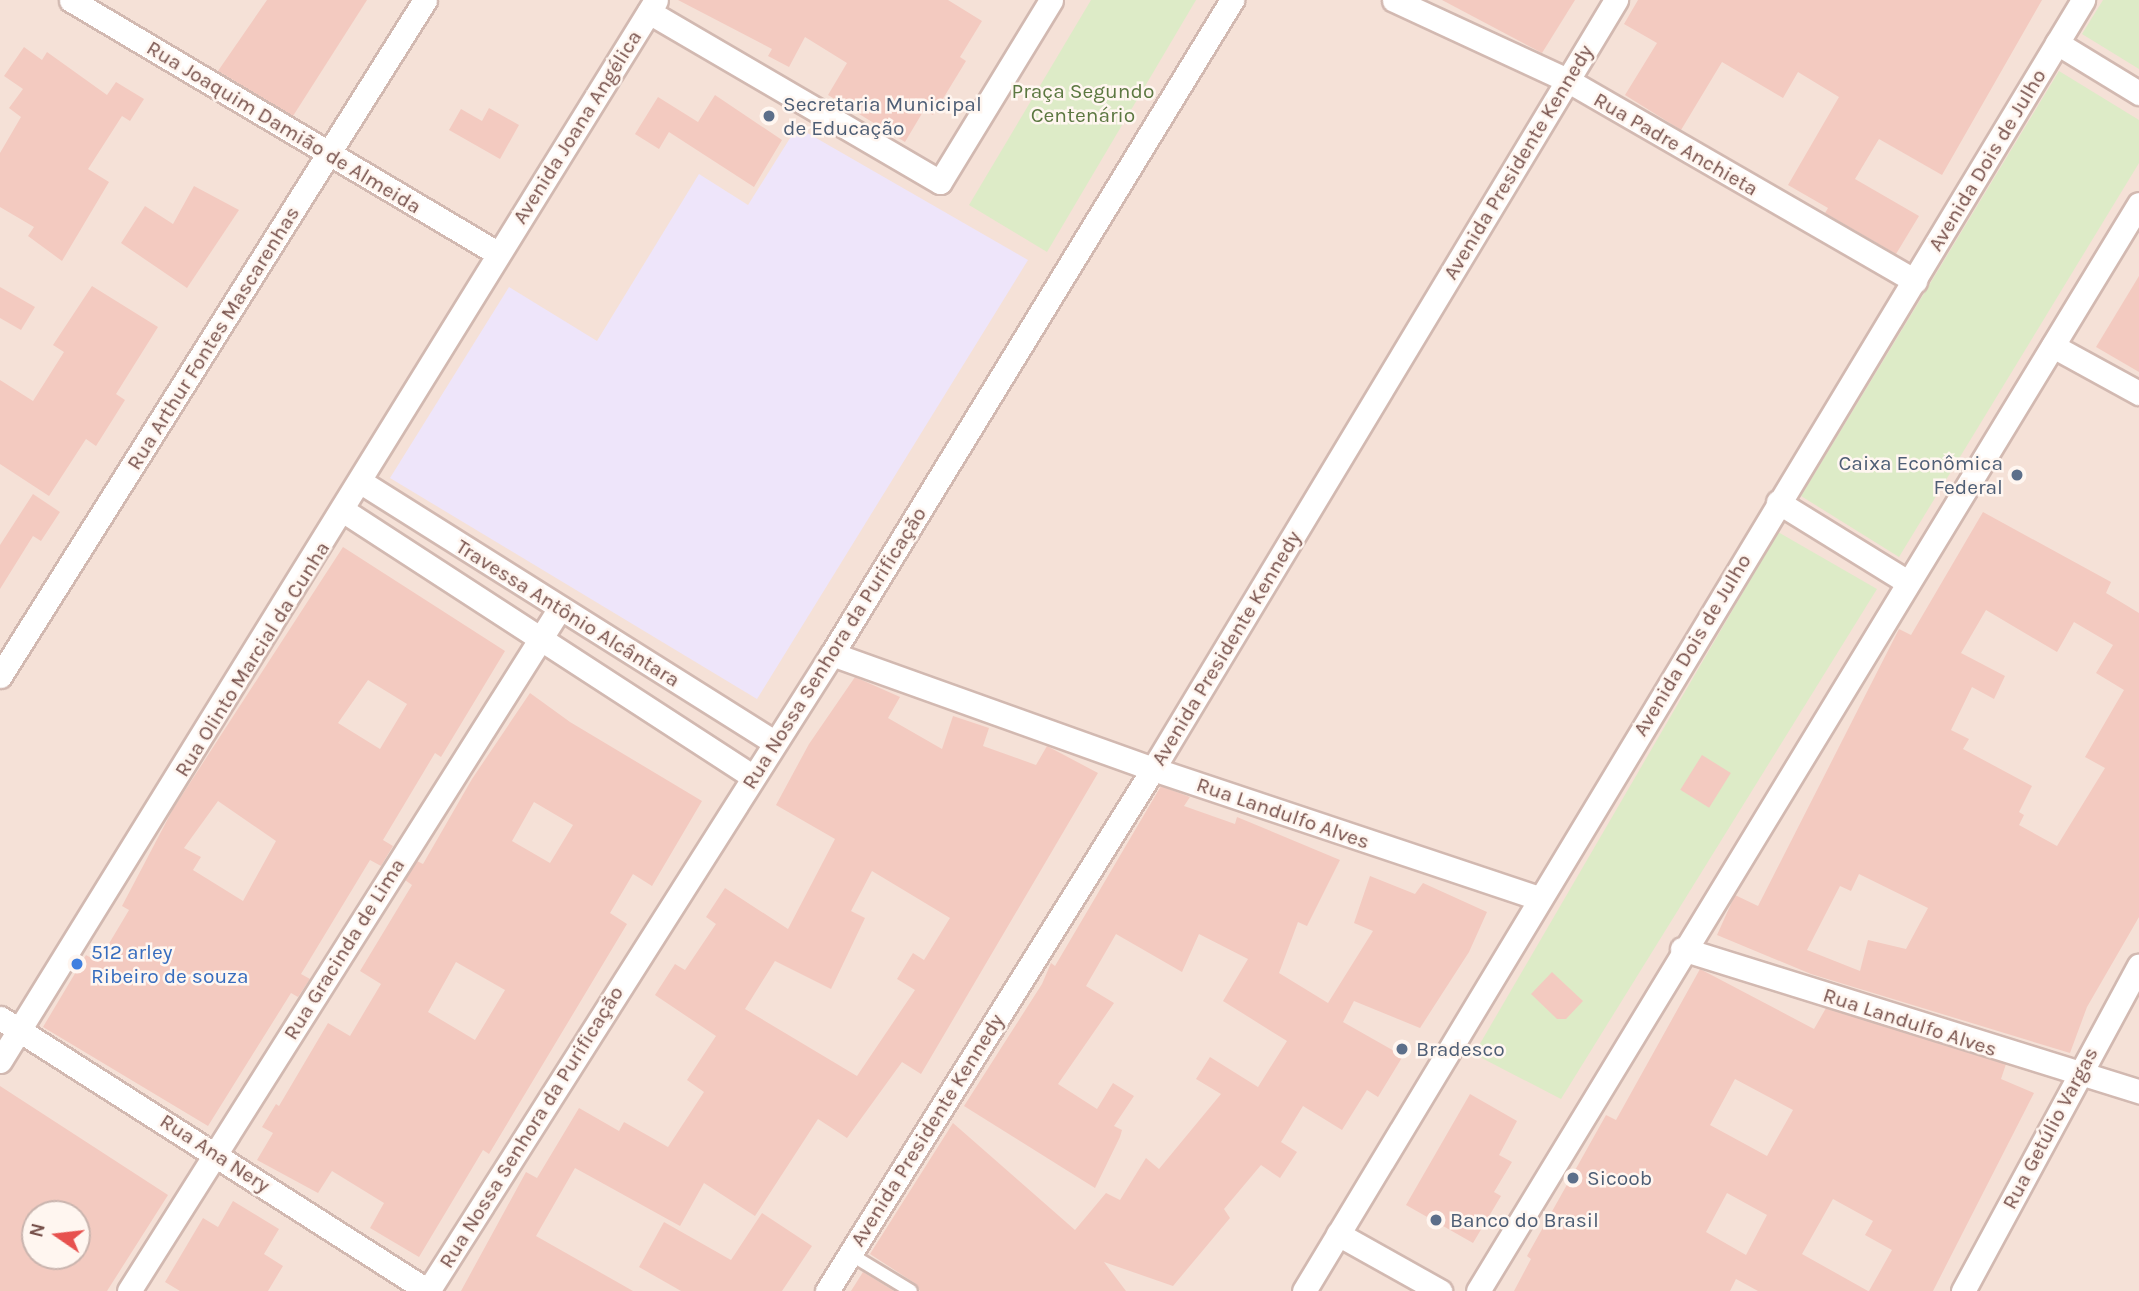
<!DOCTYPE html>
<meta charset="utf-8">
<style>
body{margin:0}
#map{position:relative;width:2139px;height:1291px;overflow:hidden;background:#fdf1e9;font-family:Karla,sans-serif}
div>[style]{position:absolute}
.residential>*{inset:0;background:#f5e1d7}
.education>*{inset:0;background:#eee5fa}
.green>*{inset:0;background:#ddebc7}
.building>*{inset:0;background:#f3cac0;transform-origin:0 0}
.roads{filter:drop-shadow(2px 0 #d2b9b1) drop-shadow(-2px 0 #d2b9b1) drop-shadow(0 2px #d2b9b1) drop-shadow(0 -2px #d2b9b1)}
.lane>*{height:12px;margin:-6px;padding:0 6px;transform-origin:6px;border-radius:6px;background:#fff}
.street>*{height:23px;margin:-11.5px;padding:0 11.5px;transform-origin:11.5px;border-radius:11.5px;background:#fff}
.dots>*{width:19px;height:19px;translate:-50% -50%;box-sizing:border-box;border:4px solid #fff6f0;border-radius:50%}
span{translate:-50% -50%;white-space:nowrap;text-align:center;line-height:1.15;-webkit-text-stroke:5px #fff6f0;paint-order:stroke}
.park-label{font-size:21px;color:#5c7841}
.service-label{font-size:21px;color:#4e5e75}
.left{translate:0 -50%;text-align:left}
.right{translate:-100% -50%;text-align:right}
.street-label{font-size:21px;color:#78524c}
.shop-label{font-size:21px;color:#366cbe}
.north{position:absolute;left:21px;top:1200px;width:70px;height:70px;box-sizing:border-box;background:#fff6f0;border:2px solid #c9b4ae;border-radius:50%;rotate:284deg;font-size:19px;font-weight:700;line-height:28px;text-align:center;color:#78524c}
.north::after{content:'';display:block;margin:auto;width:24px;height:32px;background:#e7514e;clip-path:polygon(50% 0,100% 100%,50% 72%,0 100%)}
</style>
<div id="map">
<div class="residential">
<div style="clip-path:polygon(evenodd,0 0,2139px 0,2139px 1291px,0 1291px,0 0,35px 1214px,77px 1214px,77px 1256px,35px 1256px,35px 1214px)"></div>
</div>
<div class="education">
<div style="clip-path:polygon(797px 127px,1028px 260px,757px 699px,390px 478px,509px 287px,597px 341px,699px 174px,748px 205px)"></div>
</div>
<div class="green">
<div style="clip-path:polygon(1091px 0,1196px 0,1047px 252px,969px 205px)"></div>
<div style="clip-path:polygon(2103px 0,2139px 0,2139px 69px,2082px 34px)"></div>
<div style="clip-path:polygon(2059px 71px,2139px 120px,2139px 163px,1899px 557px,1801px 496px)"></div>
<div style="clip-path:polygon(1778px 532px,1877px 589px,1561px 1099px,1474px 1054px)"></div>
</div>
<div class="building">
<div style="clip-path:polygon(267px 0,367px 0,293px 116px,218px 71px)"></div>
<div style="clip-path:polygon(678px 0,948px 0,982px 21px,960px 57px,966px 61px,933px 115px,924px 110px,905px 142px,828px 95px,847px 63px,805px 37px,789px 67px,768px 56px,772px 49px)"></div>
<div style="clip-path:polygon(1442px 0,1575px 0,1542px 53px)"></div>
<div style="clip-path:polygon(1638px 0,2042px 0,1942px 175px,1879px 139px,1855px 179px,1919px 216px,1896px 254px,1825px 213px,1828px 208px,1788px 185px,1839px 97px,1798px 72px,1783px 98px,1722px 62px,1681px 130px,1625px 95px,1657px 43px,1624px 24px)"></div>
<div style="clip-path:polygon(24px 47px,42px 60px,47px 52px,107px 95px,116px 82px,144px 99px,130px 121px,122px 116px,88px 169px,109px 182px,62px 261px,28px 236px,34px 227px,0 207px,0 153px,21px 117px,9px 108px,23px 89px,4px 76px)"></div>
<div style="clip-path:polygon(715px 95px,782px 140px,754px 187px,669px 132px,659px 149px,635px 134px,658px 97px,698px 122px)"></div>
<div style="clip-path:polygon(489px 108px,519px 125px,500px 159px,449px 130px,461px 109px,482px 121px)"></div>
<div style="clip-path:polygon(194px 186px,239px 210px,187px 288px,121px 243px,145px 206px,173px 224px)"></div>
<div style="clip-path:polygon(2139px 276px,2139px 372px,2096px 347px)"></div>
<div style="clip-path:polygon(92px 286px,158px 327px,116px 394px,125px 400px,96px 446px,86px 439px,49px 496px,0 464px,0 380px,33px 401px,64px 352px,53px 345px)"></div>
<div style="clip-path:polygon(0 287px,35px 307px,21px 330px,0 318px)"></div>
<div style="clip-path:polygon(33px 494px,60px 512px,41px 541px,33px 536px,0 589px,0 545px)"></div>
<div style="clip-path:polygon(evenodd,1983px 512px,2111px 582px,2106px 593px,2139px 613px,2139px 917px,2087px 1007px,2070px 1053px,1811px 974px,1717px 935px,1735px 895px,1758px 906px,1899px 629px,1911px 635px,1983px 512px,1986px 610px,2057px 652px,2074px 622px,2113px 645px,2096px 673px,2124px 690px,2085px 757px,2105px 768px,2057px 846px,2019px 825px,2024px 815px,2019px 812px,2032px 786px,1963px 749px,1969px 739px,1951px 730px,1972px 687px,1994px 699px,2005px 676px,1961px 653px,1986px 610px,1983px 512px,1859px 874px,1928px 908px,1906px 949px,1868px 940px,1860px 971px,1807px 950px,1840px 886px,1851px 891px,1859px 874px)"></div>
<div style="clip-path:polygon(evenodd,343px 547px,505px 651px,441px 757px,435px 753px,383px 840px,393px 846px,381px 866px,370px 860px,301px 974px,310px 979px,298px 997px,291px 993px,208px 1126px,43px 1027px,86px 955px,98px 962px,129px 910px,122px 906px,173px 809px,343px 547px,368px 680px,407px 704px,380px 749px,338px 723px,368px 680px,343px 547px,218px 801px,276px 841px,243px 901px,193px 870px,201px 857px,184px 848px,218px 801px)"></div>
<div style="clip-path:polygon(evenodd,855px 677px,900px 697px,888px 718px,942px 749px,953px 716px,989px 728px,983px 746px,1036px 765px,1047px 746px,1098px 773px,921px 1074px,902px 1062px,847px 1138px,818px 1119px,755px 1216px,704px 1183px,680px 1226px,575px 1168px,536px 1236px,633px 1291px,461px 1291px,526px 1172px,537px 1178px,579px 1108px,619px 1131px,624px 1122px,668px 1147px,704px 1092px,687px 1080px,716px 1036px,655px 995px,675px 964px,685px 970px,716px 924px,706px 917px,725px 888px,788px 929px,835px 839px,776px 805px,809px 744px,855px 677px,872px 871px,950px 918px,924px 960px,913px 953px,897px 979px,915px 990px,857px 1076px,745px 1009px,775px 961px,831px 989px,865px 918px,851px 911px,872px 871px)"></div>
<div style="clip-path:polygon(evenodd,530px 693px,570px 722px,702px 801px,652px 886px,633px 874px,610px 913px,627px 924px,489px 1154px,483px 1150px,419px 1257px,370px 1228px,384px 1203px,332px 1171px,318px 1193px,257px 1160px,273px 1133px,262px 1127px,276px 1104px,279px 1106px,328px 1023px,350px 1036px,381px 984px,360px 971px,412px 885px,405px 880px,417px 861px,423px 864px,472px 779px,530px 693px,534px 802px,573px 825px,550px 863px,512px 841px,534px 802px,530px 693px,456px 962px,505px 990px,475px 1040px,428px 1012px,456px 962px)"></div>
<div style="left:1702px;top:755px;width:34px;height:41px;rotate:32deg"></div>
<div style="clip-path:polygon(1161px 786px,1190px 797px,1184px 806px,1235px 824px,1237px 817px,1340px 860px,1307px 926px,1298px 922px,1279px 973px,1328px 1003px,1373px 931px,1354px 923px,1370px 876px,1415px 894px,1423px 883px,1487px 912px,1469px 952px,1420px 1028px,1354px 1001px,1343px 1022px,1403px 1056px,1378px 1097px,1367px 1090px,1342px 1130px,1303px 1106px,1281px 1142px,1297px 1152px,1280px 1178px,1261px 1165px,1224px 1209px,1230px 1218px,1173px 1286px,1104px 1262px,1126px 1291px,920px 1291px,916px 1284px,870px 1254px,953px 1123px,1075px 1230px,1106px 1193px,1120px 1200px,1146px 1158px,1159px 1169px,1221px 1094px,1196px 1079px,1210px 1057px,1258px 1087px,1287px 1041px,1223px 1001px,1248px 959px,1199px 934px,1182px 972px,1116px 934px,1086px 986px,1114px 1003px,1058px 1084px,1097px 1109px,1113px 1083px,1134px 1096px,1114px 1126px,1122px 1130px,1120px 1137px,1095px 1188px,964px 1106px,1042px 984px,1051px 963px,1055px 966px)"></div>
<div style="clip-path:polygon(evenodd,1700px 969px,1814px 1029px,1826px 1008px,2006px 1064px,2001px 1079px,2034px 1093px,1933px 1291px,1869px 1291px,1892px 1250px,1865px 1235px,1873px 1221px,1833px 1199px,1802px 1254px,1868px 1291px,1758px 1291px,1736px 1279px,1730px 1291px,1514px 1291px,1531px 1259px,1527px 1256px,1606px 1115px,1616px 1120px,1700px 969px,1735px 1079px,1793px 1110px,1767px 1156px,1710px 1125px,1735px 1079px,1700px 969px,1727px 1193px,1767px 1215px,1746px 1255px,1706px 1232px,1727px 1193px)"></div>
<div style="clip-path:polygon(1552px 972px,1583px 1001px,1566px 1019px,1557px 1019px,1531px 994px)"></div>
<div style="clip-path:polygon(evenodd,0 1086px,168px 1195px,107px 1291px,0 1291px,0 1086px,35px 1214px,77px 1214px,77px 1256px,35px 1256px,35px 1214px)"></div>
<div style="clip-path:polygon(1470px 1094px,1517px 1121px,1499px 1155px,1512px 1162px,1494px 1192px,1501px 1196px,1473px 1243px,1406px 1205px)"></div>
<div style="clip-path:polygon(233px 1201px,279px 1229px,264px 1254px,283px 1266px,268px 1291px,180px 1291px,165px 1282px,203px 1218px,218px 1227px)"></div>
<div style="clip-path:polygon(762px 1213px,812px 1246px,782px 1291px,681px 1291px,639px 1267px,664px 1222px,731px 1260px)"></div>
<div style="clip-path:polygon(863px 1272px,894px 1291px,851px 1291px)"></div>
</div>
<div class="roads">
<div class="lane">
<div style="left:850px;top:1254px;width:71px;rotate:31.2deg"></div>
</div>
<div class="street">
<div style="left:71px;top:0;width:495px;rotate:30.7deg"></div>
<div style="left:1394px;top:0;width:191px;rotate:24.8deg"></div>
<div style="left:1567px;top:80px;width:402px;rotate:30deg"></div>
<div style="left:649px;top:12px;width:337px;rotate:30.3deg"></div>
<div style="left:940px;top:182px;width:213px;rotate:-58.6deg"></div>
<div style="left:2057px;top:43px;width:96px;rotate:31.4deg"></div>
<div style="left:2053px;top:346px;width:98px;rotate:28.7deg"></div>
<div style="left:361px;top:482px;width:489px;rotate:32.2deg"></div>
<div style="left:1778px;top:502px;width:150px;rotate:31.7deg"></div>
<div style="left:344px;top:511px;width:488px;rotate:33deg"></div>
<div style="left:832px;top:654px;width:341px;rotate:19.7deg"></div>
<div style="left:1153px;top:769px;width:406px;rotate:18.5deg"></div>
<div style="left:0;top:676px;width:798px;rotate:-57.84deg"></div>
<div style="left:1682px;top:949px;width:479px;rotate:17.3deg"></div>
<div style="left:0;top:1018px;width:508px;rotate:32.53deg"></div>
<div style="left:0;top:1061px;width:1247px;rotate:-58.27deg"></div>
<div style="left:1338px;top:1234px;width:117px;rotate:29.2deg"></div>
<div style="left:129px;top:1291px;width:808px;rotate:-57.75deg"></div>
<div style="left:428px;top:1291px;width:754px;rotate:-57.62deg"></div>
<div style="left:832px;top:654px;width:767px;rotate:-58.55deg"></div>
<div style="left:827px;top:1291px;width:615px;rotate:-58.01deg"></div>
<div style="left:1153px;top:769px;width:898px;rotate:-58.95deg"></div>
<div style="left:1304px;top:1291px;width:1508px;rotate:-58.89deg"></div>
<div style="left:1478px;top:1291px;width:1272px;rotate:-58.7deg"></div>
<div style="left:1963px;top:1291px;width:370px;rotate:-61.6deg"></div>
</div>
</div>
<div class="dots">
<div style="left:769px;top:116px;background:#5c6f8a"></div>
<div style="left:2017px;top:475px;background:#5c6f8a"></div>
<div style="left:77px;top:964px;background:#3f7fe0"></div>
<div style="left:1402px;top:1049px;background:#5c6f8a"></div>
<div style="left:1573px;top:1178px;background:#5c6f8a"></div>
<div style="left:1436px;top:1220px;background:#5c6f8a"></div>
</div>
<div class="park-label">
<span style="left:1083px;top:103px">Praça Segundo<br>Centenário</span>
</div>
<div class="service-label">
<span class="left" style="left:783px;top:116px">Secretaria Municipal<br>de Educação</span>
<span class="right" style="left:2003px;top:475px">Caixa Econômica<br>Federal</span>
<span class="left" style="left:1416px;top:1049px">Bradesco</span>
<span class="left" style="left:1587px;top:1178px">Sicoob</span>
<span class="left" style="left:1450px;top:1220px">Banco do Brasil</span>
</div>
<div class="street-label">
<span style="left:284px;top:127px;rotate:31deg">Rua Joaquim Damião de Almeida</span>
<span style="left:577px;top:127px;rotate:-58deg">Avenida Joana Angélica</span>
<span style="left:1676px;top:144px;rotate:30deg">Rua Padre Anchieta</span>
<span style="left:1987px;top:160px;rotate:-59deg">Avenida Dois de Julho</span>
<span style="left:1518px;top:162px;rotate:-59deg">Avenida Presidente Kennedy</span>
<span style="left:213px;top:338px;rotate:-58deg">Rua Arthur Fontes Mascarenhas</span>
<span style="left:568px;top:613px;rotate:32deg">Travessa Antônio Alcântara</span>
<span style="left:1692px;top:645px;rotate:-59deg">Avenida Dois de Julho</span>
<span style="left:834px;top:648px;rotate:-58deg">Rua Nossa Senhora da Purificação</span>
<span style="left:1226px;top:648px;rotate:-59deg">Avenida Presidente Kennedy</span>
<span style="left:252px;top:659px;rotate:-58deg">Rua Olinto Marcial da Cunha</span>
<span style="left:1283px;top:813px;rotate:19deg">Rua Landulfo Alves</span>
<span style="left:344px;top:949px;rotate:-58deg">Rua Gracinda de Lima</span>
<span style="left:1910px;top:1022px;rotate:18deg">Rua Landulfo Alves</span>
<span style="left:531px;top:1127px;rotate:-58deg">Rua Nossa Senhora da Purificação</span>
<span style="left:2050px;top:1128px;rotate:-62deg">Rua Getúlio Vargas</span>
<span style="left:927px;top:1130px;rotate:-58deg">Avenida Presidente Kennedy</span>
<span style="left:215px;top:1153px;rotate:33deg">Rua Ana Nery</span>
</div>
<div class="shop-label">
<span class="left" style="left:91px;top:964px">512 arley<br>Ribeiro de souza</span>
</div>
<div class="north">N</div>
</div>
